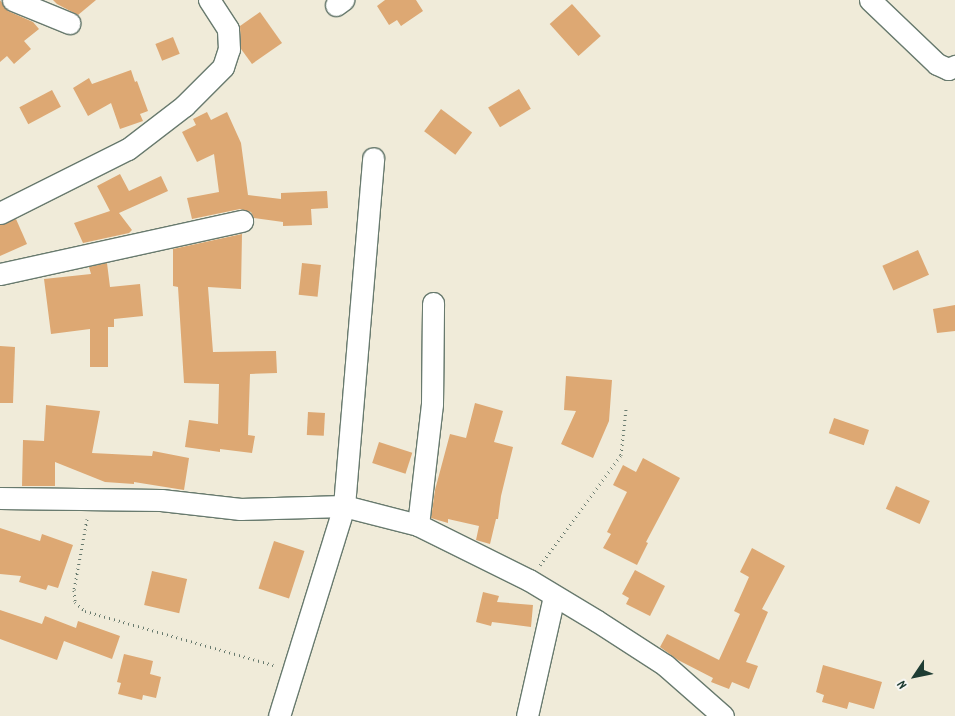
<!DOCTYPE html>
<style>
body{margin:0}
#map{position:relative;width:955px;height:716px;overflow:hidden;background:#f0ebd9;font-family:Dekko,sans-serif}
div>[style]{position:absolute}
.building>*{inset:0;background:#dda873;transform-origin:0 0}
.path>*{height:3px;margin-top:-1.5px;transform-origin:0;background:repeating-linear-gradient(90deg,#687a6e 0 1px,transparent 0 5px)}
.roads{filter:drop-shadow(1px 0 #687a6e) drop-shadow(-1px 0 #687a6e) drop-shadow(0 1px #687a6e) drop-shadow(0 -1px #687a6e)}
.street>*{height:21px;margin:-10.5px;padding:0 10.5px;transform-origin:10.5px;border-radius:10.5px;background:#fff}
span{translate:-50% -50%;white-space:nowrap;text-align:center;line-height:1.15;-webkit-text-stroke:4px #f6f6f2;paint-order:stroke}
.north{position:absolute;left:890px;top:651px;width:50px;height:50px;-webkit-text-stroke:4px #f6f6f2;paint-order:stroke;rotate:236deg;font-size:14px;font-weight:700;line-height:20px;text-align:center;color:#1f3d34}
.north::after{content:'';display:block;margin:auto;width:18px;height:22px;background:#1f3d34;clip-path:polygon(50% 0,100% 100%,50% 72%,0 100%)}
</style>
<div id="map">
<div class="building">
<div style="clip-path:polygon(0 0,8px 11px,33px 22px,39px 29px,24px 41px,31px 49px,14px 64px,7px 56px,0 62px)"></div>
<div style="clip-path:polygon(53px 0,96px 0,78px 15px,57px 4px)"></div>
<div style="clip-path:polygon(385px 0,416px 0,423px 11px,401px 26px,397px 20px,389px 25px,377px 6px)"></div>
<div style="left:572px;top:4px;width:43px;height:30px;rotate:48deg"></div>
<div style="clip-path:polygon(260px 12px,282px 43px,252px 64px,241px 49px,240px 26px)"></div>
<div style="left:173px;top:37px;width:18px;height:19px;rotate:68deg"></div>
<div style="clip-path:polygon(131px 70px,135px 82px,137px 81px,148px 111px,140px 114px,143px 121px,120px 129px,111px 103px,88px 116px,73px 88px,89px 78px,92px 84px)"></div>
<div style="left:519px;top:89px;width:23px;height:36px;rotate:59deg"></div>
<div style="left:52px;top:90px;width:19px;height:37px;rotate:62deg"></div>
<div style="left:441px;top:109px;width:39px;height:28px;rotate:37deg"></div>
<div style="clip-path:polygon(207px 112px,211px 120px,227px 112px,241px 143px,248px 195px,281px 199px,281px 193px,327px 191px,328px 208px,311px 209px,312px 225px,283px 226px,283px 222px,254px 218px,251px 212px,240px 209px,192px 219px,187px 198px,219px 192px,214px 154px,197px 162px,182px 132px,196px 125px,193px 119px)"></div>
<div style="clip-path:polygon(120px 174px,129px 191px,161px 176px,168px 191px,119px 213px,132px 230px,129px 233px,83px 243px,74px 223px,110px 211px,97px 186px)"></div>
<div style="clip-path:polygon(16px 219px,27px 244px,0 256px,0 225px)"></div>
<div style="clip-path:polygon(242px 234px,241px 289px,208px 287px,213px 352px,276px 351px,277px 373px,250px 374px,248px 435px,255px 436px,252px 453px,220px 449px,220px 452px,185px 447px,189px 420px,218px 424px,219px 384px,184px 383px,178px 287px,173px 286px,173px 249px)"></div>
<div style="left:918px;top:250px;width:27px;height:39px;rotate:66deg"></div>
<div style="clip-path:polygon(107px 263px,110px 287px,140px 284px,143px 316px,114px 319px,114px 327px,108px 327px,108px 367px,90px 367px,90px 329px,51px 334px,44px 279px,91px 274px,89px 267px)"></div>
<div style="left:302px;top:263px;width:19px;height:32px;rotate:6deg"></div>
<div style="clip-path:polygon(955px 305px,955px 331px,937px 333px,933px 309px)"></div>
<div style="clip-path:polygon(0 346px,15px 347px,13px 403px,0 403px)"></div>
<div style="clip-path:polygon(566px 376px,612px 380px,609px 421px,593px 458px,561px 444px,576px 411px,564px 410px)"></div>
<div style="clip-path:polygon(475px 403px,503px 411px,494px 442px,513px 447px,501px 496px,498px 519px,496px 519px,490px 544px,476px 540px,479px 526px,448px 519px,448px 523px,431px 518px,435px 490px,450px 434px,466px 438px)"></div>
<div style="clip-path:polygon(46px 405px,100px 411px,92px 453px,152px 456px,153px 451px,189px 458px,184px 490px,134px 482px,134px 484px,105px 482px,55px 462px,55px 486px,22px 486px,23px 440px,44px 441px)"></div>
<div style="left:308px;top:412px;width:17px;height:23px;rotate:3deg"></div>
<div style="left:834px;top:418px;width:37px;height:16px;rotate:19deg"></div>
<div style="left:379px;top:442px;width:35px;height:22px;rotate:18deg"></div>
<div style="clip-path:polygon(643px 458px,680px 478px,646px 542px,648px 543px,637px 565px,603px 548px,611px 534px,607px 532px,627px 492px,613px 485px,623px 465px,636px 472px)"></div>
<div style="left:896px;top:486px;width:37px;height:25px;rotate:24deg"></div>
<div style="clip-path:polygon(0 528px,40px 541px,42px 534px,73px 545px,58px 588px,48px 585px,46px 590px,19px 582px,21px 576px,0 574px)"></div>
<div style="left:274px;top:541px;width:32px;height:50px;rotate:18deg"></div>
<div style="clip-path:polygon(752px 548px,785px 566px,762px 609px,768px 612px,746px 662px,758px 666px,749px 689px,732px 682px,729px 689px,711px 682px,713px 678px,678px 660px,660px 647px,667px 634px,719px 660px,740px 614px,734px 611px,749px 577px,740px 572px)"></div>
<div style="clip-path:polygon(635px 570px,665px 586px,650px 616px,626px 604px,629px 598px,622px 594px)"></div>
<div style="left:152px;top:571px;width:36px;height:35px;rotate:13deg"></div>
<div style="clip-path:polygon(483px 592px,499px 596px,497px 602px,533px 605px,531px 627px,492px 622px,491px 626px,476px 622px)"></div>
<div style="clip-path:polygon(0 610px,42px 624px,45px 616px,76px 628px,78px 621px,120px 636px,112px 659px,64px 641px,57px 660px,0 639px)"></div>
<div style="clip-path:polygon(124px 654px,153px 661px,150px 674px,161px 677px,156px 698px,143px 695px,142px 700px,118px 694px,121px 683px,117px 682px)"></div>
<div style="clip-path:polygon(823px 665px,882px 682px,874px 709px,849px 702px,847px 709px,822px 702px,824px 695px,816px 692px)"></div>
</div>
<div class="path">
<div style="left:87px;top:519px;width:72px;rotate:100.4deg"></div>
<div style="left:74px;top:590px;width:12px;rotate:85deg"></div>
<div style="left:75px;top:602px;width:13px;rotate:42deg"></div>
<div style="left:85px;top:611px;width:196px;rotate:16deg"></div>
<div style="left:540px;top:565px;width:137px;rotate:-53.6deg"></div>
<div style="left:621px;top:455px;width:46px;rotate:-83.8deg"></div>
</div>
<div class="roads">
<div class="street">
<div style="left:13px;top:0;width:61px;rotate:22.3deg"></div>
<div style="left:870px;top:0;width:93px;rotate:43.7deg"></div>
<div style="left:937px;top:64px;width:12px;rotate:24deg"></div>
<div style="left:948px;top:69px;width:8px;rotate:-23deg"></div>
<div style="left:336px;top:5px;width:9px;rotate:-36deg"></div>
<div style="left:0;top:213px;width:143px;rotate:-26.6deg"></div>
<div style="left:128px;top:149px;width:71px;rotate:-37.5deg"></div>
<div style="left:184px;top:106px;width:55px;rotate:-45deg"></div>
<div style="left:223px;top:67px;width:19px;rotate:-72deg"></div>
<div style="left:229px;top:49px;width:20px;rotate:-93deg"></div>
<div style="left:228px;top:29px;width:35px;rotate:-123deg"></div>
<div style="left:0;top:274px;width:248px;rotate:-12.4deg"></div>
<div style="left:0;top:498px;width:161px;rotate:0.7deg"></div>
<div style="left:161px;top:500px;width:80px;rotate:6.5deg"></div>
<div style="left:240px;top:509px;width:104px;rotate:-1.7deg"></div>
<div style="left:344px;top:506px;width:76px;rotate:14.4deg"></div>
<div style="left:418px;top:525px;width:124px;rotate:26.4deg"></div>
<div style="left:529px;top:580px;width:79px;rotate:31.1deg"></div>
<div style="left:597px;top:621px;width:81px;rotate:32.9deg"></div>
<div style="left:665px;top:665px;width:77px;rotate:41.3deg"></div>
<div style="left:418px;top:525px;width:122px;rotate:-83.4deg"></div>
<div style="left:432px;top:404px;width:101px;rotate:-89.4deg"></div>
<div style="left:279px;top:716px;width:220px;rotate:-72.8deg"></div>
<div style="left:344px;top:506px;width:349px;rotate:-85.2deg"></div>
<div style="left:527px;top:716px;width:123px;rotate:-77.3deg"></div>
</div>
</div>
<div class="north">N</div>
</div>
